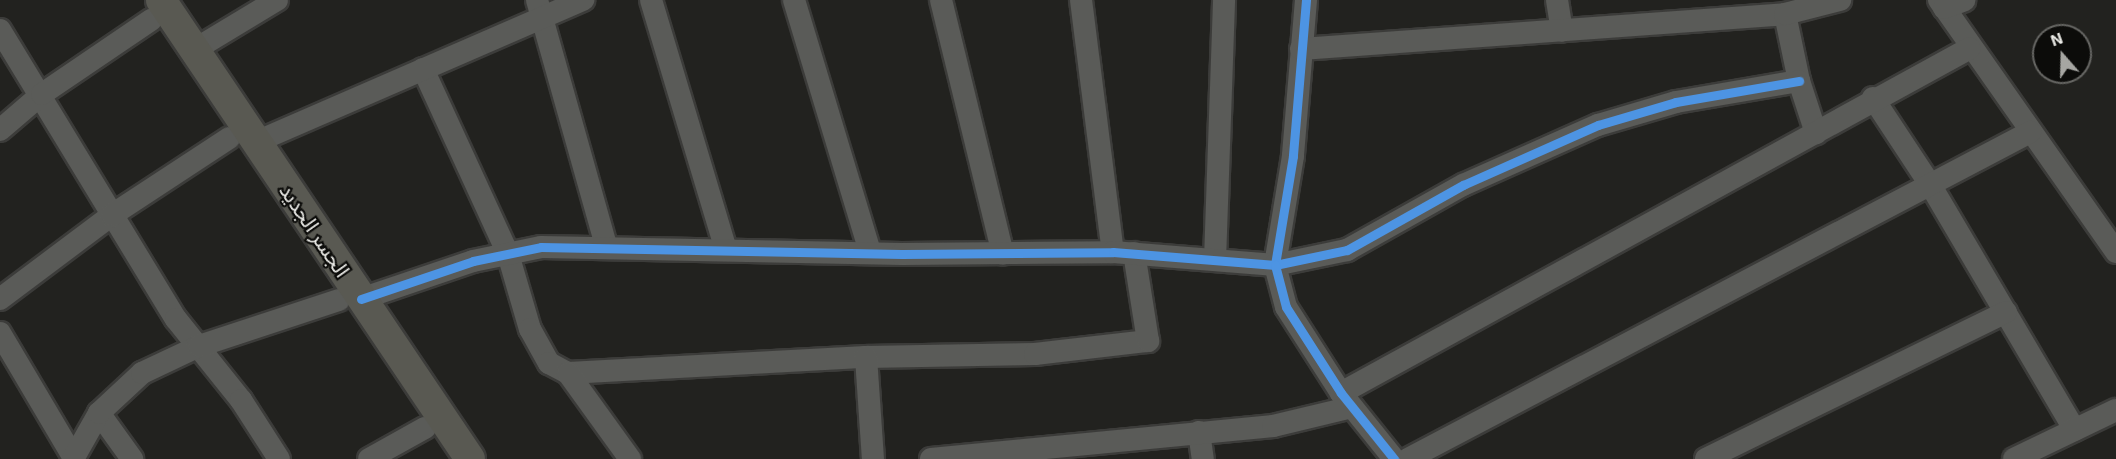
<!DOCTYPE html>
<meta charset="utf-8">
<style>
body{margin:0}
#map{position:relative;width:2116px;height:459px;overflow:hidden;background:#22221f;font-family:"Exo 2","Noto Sans Arabic",sans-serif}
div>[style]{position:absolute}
.roads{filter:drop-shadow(2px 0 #3c3c3a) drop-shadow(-2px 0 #3c3c3a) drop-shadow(0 2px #3c3c3a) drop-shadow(0 -2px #3c3c3a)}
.minor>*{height:22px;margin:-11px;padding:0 11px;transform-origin:11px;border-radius:11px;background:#5a5b58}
.major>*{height:30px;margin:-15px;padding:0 15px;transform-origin:15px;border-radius:15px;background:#595952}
.cycleway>*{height:9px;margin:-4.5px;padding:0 4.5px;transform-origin:4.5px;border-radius:4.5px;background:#4d94e3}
span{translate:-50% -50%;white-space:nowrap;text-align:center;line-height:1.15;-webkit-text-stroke:4.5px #0c0c0a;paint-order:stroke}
.street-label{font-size:21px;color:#edede9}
.north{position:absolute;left:2032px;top:24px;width:60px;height:60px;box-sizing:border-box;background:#0c0c0a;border:2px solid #666663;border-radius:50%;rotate:340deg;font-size:16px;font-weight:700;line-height:24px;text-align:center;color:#edede9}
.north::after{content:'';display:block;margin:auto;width:21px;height:27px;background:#a6a6a2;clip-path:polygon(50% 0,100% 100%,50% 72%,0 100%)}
</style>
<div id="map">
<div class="roads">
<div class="minor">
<div style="left:537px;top:0;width:255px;rotate:74.3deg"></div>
<div style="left:651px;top:0;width:261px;rotate:73.3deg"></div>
<div style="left:794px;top:0;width:263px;rotate:73.2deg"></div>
<div style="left:941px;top:0;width:261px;rotate:76.3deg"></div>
<div style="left:1081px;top:0;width:254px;rotate:82.8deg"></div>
<div style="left:1306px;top:0;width:157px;rotate:94.8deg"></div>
<div style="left:1293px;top:156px;width:110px;rotate:99.4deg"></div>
<div style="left:1275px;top:265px;width:74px;rotate:-11.8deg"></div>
<div style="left:1347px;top:250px;width:133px;rotate:-29.3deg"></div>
<div style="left:1463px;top:185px;width:148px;rotate:-24deg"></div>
<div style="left:1598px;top:125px;width:81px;rotate:-16.4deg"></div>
<div style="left:1676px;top:102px;width:125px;rotate:-9.7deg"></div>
<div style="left:1557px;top:0;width:31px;rotate:81deg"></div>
<div style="left:1939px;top:0;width:308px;rotate:54.9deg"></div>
<div style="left:1944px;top:8px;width:22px;rotate:-21deg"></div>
<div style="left:1785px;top:14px;width:68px;rotate:78.2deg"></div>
<div style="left:1799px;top:81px;width:55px;rotate:71.9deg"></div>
<div style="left:0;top:30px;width:338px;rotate:58.7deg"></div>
<div style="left:176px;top:319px;width:104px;rotate:51.3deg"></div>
<div style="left:241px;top:400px;width:70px;rotate:57.2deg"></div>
<div style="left:1301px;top:49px;width:485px;rotate:-4.1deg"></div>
<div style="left:1785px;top:14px;width:57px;rotate:-14.3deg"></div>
<div style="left:194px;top:50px;width:97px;rotate:-31.1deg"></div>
<div style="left:423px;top:69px;width:204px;rotate:65.3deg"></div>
<div style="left:508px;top:254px;width:78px;rotate:73.7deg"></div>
<div style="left:530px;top:329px;width:39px;rotate:61deg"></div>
<div style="left:549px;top:363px;width:21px;rotate:28deg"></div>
<div style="left:568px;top:373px;width:298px;rotate:-3.1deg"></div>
<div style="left:866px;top:357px;width:169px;rotate:-1deg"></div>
<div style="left:1035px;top:354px;width:114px;rotate:-6.6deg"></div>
<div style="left:1148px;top:341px;width:89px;rotate:-99deg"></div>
<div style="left:1873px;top:98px;width:105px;rotate:56.6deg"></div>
<div style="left:1931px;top:186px;width:283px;rotate:59.5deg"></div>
<div style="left:0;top:130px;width:55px;rotate:-40.6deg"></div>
<div style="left:42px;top:94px;width:132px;rotate:-34.2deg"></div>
<div style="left:256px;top:142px;width:357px;rotate:-23.5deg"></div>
<div style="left:1215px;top:260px;width:260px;rotate:-88deg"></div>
<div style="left:0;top:299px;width:140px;rotate:-36.9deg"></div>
<div style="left:112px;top:215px;width:140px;rotate:-33.3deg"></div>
<div style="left:361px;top:299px;width:118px;rotate:-18.7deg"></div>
<div style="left:473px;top:261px;width:69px;rotate:-11.6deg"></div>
<div style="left:541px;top:247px;width:361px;rotate:1.1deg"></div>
<div style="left:902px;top:254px;width:211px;rotate:-0.5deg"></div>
<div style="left:1113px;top:252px;width:163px;rotate:4.6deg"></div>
<div style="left:1275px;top:265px;width:43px;rotate:75.3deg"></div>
<div style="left:1286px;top:307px;width:102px;rotate:57.4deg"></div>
<div style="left:1341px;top:393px;width:85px;rotate:51.2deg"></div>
<div style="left:0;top:333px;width:145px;rotate:59.4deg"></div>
<div style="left:866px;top:357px;width:102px;rotate:86.1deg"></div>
<div style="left:568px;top:373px;width:106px;rotate:54.2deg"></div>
<div style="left:1341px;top:393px;width:717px;rotate:-28.74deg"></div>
<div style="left:99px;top:413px;width:57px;rotate:54.3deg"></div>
<div style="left:1199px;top:432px;width:27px;rotate:82deg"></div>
<div style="left:73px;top:459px;width:53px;rotate:-60.5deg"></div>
<div style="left:99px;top:413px;width:59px;rotate:-42.9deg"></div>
<div style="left:142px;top:373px;width:63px;rotate:-25.3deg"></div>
<div style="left:199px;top:346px;width:147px;rotate:-18.2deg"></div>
<div style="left:369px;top:459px;width:64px;rotate:-29deg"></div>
<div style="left:931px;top:459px;width:344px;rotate:-5.5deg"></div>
<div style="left:1273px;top:426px;width:81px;rotate:-13.5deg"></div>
<div style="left:1408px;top:459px;width:703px;rotate:-27.73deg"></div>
<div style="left:1706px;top:459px;width:334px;rotate:-26.1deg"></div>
<div style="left:2014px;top:459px;width:113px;rotate:-25.7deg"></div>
</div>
<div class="major">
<div style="left:161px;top:0;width:553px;rotate:56.05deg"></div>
</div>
</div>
<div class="cycleway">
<div style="left:1306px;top:0;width:157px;rotate:94.8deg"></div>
<div style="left:1293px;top:156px;width:110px;rotate:99.4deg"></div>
<div style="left:1275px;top:265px;width:74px;rotate:-11.8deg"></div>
<div style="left:1347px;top:250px;width:133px;rotate:-29.3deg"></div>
<div style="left:1463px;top:185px;width:148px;rotate:-24deg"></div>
<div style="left:1598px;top:125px;width:81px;rotate:-16.4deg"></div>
<div style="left:1676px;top:102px;width:125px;rotate:-9.7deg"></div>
<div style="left:361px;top:299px;width:118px;rotate:-18.7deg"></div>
<div style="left:473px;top:261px;width:69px;rotate:-11.6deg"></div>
<div style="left:541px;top:247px;width:361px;rotate:1.1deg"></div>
<div style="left:902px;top:254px;width:211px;rotate:-0.5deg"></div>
<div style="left:1113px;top:252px;width:163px;rotate:4.6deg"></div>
<div style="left:1275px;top:265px;width:43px;rotate:75.3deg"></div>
<div style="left:1286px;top:307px;width:102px;rotate:57.4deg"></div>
<div style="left:1341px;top:393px;width:85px;rotate:51.2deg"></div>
</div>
<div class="street-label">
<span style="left:315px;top:230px;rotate:56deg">الجسر الجديد</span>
</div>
<div class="north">N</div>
</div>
